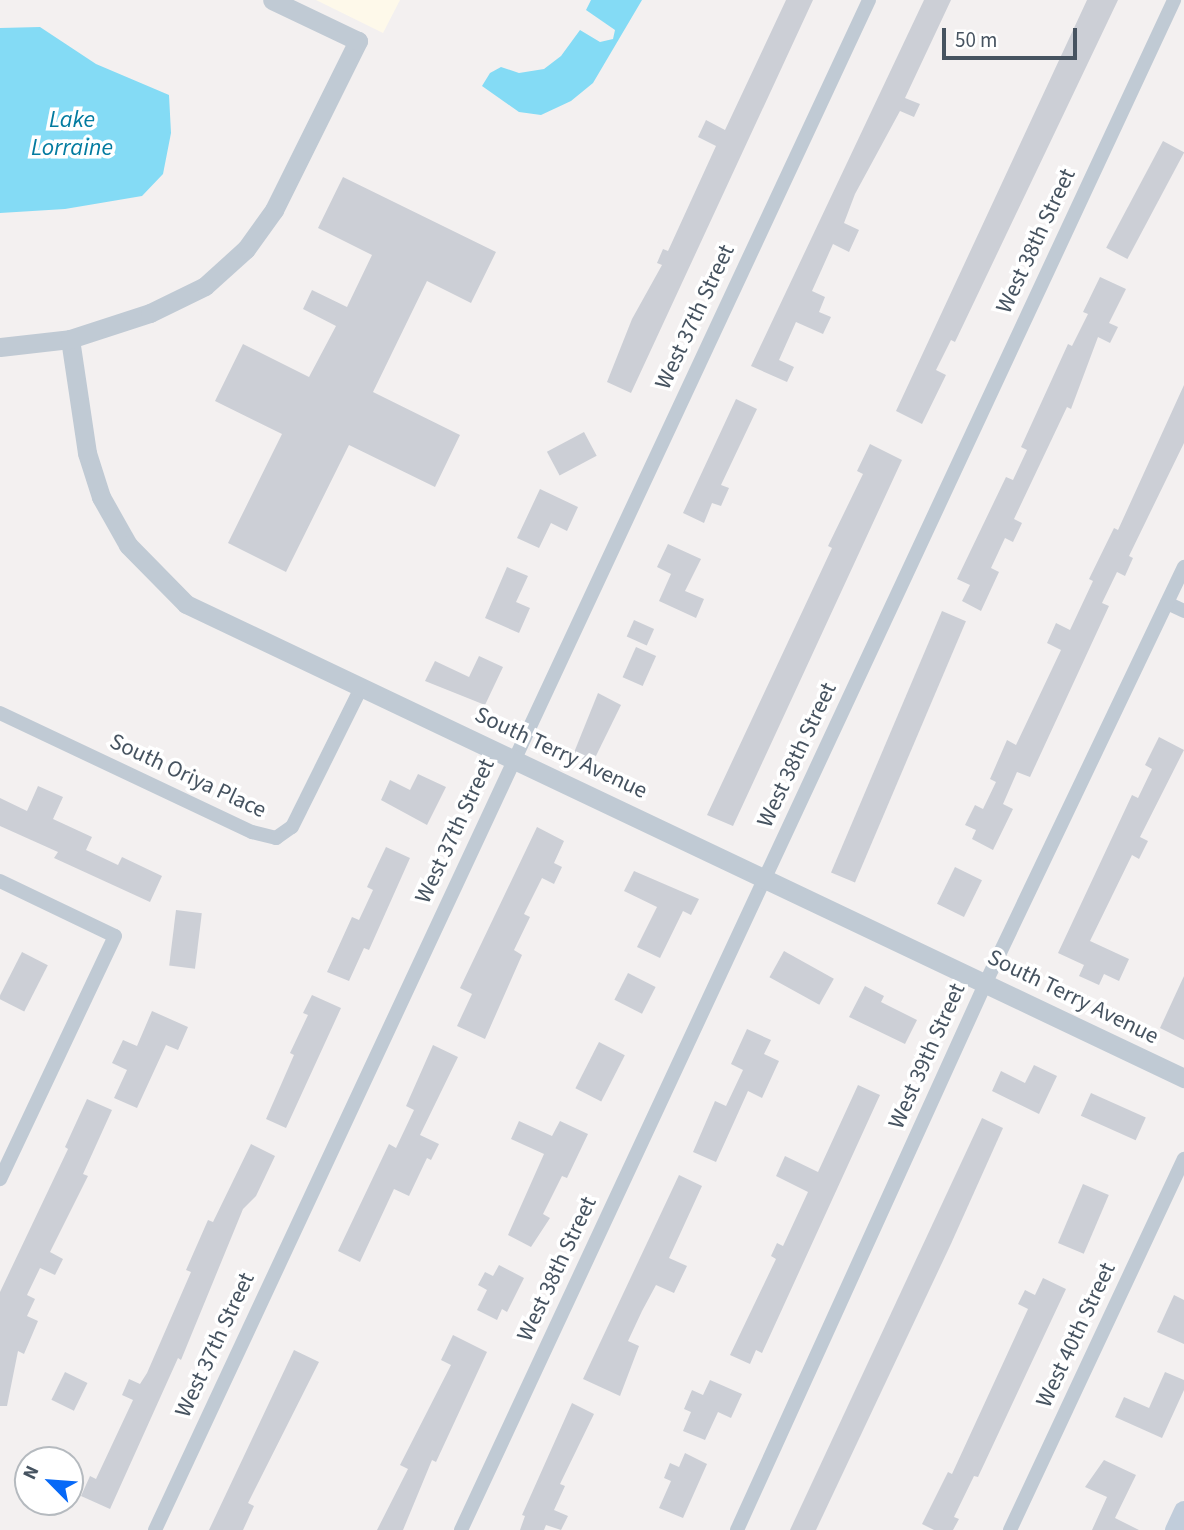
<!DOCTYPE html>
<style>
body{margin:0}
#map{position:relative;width:1184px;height:1530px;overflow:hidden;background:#f3f0f0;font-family:"Source Sans 3",sans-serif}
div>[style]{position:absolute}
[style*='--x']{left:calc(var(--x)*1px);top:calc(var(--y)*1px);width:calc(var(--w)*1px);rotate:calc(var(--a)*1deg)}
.commercial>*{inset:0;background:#fef9ea}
.water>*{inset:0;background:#84dbf5}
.building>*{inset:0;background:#cccfd6;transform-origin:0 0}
.minor>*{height:14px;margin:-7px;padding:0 7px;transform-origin:7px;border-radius:7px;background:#c0cad4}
.tertiary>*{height:19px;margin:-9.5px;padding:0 9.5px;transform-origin:9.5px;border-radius:9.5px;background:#c0cad4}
.secondary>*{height:21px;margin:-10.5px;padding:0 10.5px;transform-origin:10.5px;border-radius:10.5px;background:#c1cddb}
span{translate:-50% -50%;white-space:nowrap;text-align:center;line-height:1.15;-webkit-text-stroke:7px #fff;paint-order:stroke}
.street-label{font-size:23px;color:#465360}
.water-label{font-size:24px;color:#037ba0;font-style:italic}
.north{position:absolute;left:14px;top:1446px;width:70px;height:70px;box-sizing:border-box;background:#fff;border:2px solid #b5babf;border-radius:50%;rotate:295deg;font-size:19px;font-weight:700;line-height:28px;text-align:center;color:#465360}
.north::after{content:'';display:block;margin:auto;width:24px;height:32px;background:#0769f7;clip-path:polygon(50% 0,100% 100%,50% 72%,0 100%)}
.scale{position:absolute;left:942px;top:28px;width:135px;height:32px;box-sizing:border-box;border:4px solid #465360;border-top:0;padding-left:9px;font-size:21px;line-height:24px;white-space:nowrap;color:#465360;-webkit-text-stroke:5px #fff;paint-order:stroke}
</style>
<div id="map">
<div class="commercial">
<div style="clip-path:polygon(316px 0,400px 0,383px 33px)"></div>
</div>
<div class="water">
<div style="clip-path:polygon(591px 0,642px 0,593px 83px,571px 101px,541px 115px,519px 112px,482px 86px,490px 73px,501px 67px,519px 73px,544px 69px,561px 56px,580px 30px,600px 42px,613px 39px,615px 30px,586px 10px)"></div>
<div style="clip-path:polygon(40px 27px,96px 64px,169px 95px,171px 133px,163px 174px,142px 196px,65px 209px,0 213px,0 28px)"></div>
</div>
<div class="building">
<div style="clip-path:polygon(786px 0,813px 0,631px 393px,607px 382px,632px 319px,662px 265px,657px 263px,663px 249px,668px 251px,716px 146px,698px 137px,706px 120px,725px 130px)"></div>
<div style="clip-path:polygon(924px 0,951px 0,905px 98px,920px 104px,914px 117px,900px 111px,855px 194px,844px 223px,859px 230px,849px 252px,833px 244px,812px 291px,825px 297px,819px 312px,831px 317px,823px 334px,796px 322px,779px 360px,794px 367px,787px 382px,751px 366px)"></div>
<div style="clip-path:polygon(1087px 0,1118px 0,955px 342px,951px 340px,936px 370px,946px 375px,922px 424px,896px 411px)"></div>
<div style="left:1163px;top:141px;width:24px;height:121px;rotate:28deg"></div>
<div style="clip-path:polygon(343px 177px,496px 252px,471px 303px,427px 281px,373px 392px,460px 435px,435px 487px,349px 445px,286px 572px,228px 543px,282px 434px,215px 401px,243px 344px,309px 377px,336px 326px,303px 309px,312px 290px,347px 307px,372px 255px,318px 228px)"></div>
<div style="clip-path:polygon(1100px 277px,1126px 289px,1109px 323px,1118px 327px,1110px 343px,1098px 337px,1071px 409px,1067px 407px,1014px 519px,1022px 523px,1013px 542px,1005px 538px,991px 568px,999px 572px,981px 611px,962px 601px,970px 585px,957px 579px,1006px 477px,1013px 480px,1027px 450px,1021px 447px,1068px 344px,1072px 346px,1088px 314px,1083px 312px)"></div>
<div style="clip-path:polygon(1184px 385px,1184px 443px,1129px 556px,1133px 558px,1125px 576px,1117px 572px,1102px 603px,1109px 606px,1030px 777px,1017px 772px,1003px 804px,1013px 809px,993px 850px,972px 839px,976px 830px,965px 825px,975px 805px,983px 809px,996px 782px,990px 779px,1007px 740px,1016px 745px,1061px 650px,1047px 643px,1056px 623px,1070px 630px,1093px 581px,1089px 579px,1114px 528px,1118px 530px)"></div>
<div style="clip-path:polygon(736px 399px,757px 409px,721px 485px,729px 488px,721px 506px,712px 503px,704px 523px,683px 513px)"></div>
<div style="left:584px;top:432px;width:27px;height:42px;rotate:62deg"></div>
<div style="clip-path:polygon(870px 444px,902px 460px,733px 826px,707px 815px,832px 548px,828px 546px,863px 474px,857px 471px)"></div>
<div style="clip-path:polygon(540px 489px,578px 507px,567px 531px,551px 523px,539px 548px,517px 538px)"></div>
<div style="clip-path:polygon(668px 544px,701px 559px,685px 591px,704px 599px,696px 618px,659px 601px,671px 574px,657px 567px)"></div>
<div style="clip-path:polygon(507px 567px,528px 576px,516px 602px,530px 608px,519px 633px,485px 618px)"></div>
<div style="left:942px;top:611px;width:26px;height:284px;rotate:23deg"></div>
<div style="left:634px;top:620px;width:22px;height:18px;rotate:24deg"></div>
<div style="left:636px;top:647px;width:22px;height:33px;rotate:24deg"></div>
<div style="clip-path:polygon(479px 656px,503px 667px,485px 705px,425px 681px,435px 661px,469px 677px)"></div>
<div style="clip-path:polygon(598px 693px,621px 705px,592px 764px,573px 755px)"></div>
<div style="clip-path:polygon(1159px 737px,1184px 750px,1140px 837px,1148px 841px,1139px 859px,1132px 855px,1090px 941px,1129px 959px,1119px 981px,1104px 974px,1099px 985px,1079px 976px,1084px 965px,1058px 953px,1132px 795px,1138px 798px,1152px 769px,1145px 765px)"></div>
<div style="clip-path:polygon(418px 774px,446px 787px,427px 825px,381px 800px,390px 780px,410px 790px)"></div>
<div style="clip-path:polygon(38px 786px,63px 797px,53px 819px,92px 837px,86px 850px,118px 865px,122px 857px,162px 876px,150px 902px,54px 858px,58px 852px,0 826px,0 798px,27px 811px)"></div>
<div style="clip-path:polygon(537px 827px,564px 841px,554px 863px,562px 867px,554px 884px,542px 878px,524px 914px,530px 917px,514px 950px,522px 955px,485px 1039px,457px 1026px,472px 994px,460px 988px)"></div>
<div style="clip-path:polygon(386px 847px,410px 858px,369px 950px,364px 948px,349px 981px,327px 972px,352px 917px,359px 920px,373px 890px,367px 887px)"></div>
<div style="left:955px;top:867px;width:30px;height:41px;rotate:26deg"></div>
<div style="clip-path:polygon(634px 871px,699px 899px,691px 915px,683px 911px,660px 958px,637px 947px,657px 907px,624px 891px)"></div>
<div style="left:176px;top:910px;width:26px;height:56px;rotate:7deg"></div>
<div style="left:784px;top:951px;width:57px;height:30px;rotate:29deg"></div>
<div style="left:22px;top:952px;width:29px;height:52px;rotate:27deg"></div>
<div style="left:628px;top:973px;width:31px;height:30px;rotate:27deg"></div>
<div style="clip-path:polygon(1184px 976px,1184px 1040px,1160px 1028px)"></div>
<div style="clip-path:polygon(865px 986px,884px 996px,881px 1002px,917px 1020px,905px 1044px,849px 1017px)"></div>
<div style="clip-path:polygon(312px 995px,341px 1008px,286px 1128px,266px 1119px,294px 1055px,290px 1053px,308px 1015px,303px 1013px)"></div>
<div style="clip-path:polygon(152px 1011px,188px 1027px,178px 1050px,166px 1045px,137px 1108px,114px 1098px,127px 1070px,112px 1063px,123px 1040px,137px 1046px)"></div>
<div style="clip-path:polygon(747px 1029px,771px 1040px,764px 1054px,779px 1061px,762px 1098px,748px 1091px,716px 1162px,693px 1152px,715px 1101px,726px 1106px,743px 1070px,731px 1064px)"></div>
<div style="left:599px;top:1042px;width:29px;height:52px;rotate:27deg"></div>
<div style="clip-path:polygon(433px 1045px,458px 1057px,420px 1135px,439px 1144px,431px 1160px,427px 1158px,409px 1196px,394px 1189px,360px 1262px,338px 1251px,389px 1144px,396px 1148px,414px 1110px,406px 1106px)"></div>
<div style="clip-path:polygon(1034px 1065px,1057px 1076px,1039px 1114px,992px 1091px,1001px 1071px,1025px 1083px)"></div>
<div style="clip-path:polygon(858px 1085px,880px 1095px,762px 1353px,756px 1350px,750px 1364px,730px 1355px,776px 1259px,771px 1256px,777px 1243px,783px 1246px,808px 1192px,776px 1176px,785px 1156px,818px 1172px)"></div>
<div style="left:1091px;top:1093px;width:60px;height:25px;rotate:24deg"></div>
<div style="clip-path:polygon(87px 1099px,112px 1110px,83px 1174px,88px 1176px,50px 1252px,63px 1259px,55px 1275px,40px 1268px,27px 1295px,35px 1299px,27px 1316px,38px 1321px,24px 1354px,18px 1351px,7px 1406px,0 1406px,0 1292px,68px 1149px,65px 1147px)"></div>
<div style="clip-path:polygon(982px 1118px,1003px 1128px,950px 1246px,816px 1530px,790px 1530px)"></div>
<div style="clip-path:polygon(519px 1121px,552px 1136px,560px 1121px,588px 1134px,567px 1178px,562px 1176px,543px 1214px,550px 1218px,531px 1247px,508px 1235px,544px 1154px,511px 1139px)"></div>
<div style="clip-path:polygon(251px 1144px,275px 1156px,256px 1196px,243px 1209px,181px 1360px,178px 1358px,110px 1509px,81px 1496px,90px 1476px,96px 1479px,133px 1400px,122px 1395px,129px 1379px,140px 1384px,147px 1373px,191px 1272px,186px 1270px,208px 1220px,213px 1222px)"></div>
<div style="clip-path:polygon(679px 1175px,702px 1186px,669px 1258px,687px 1266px,674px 1293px,656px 1285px,642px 1311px,628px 1341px,639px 1346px,620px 1396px,583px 1379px)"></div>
<div style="left:1083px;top:1184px;width:28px;height:64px;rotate:23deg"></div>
<div style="clip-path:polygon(499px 1265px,524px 1278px,507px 1312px,502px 1309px,497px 1320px,477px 1310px,487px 1290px,478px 1285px,485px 1272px,493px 1276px)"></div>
<div style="clip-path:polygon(1043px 1278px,1066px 1289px,978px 1477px,974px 1476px,954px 1517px,959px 1519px,953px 1530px,934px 1530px,922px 1524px,948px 1472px,952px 1474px,1028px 1309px,1018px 1304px,1025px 1290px,1035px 1295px)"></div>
<div style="clip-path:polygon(1174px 1295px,1184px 1300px,1184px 1344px,1157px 1332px)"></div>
<div style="clip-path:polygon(453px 1335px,487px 1352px,436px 1462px,432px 1460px,403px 1530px,377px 1530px,408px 1469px,400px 1465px,451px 1365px,441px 1360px)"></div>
<div style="clip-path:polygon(294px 1350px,319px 1362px,248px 1503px,254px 1506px,243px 1530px,209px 1530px)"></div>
<div style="left:65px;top:1372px;width:25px;height:31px;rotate:26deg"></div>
<div style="clip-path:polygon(1165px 1372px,1184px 1380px,1184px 1390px,1162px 1438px,1115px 1417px,1124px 1397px,1149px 1408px)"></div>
<div style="clip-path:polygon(710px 1380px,742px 1394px,731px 1418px,718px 1412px,705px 1440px,683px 1431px,691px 1412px,684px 1409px,692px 1390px,703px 1395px)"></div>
<div style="clip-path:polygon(572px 1403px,594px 1414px,560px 1484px,565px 1486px,554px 1510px,568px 1516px,561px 1530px,546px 1525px,544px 1530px,520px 1530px,525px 1516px,522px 1515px)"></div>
<div style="clip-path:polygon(685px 1453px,707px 1464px,683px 1518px,659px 1508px,671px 1481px,664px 1478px,670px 1463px,679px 1467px)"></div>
<div style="clip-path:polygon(1104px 1460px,1136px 1475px,1115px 1518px,1139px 1530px,1092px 1530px,1107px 1497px,1085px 1487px)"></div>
</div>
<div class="minor">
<div style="--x:1167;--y:603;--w:19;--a:25"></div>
<div style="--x:0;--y:713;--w:279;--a:25.3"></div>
<div style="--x:252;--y:832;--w:25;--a:14"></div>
<div style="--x:276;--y:838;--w:19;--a:-35"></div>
<div style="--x:292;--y:827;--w:155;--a:-63.6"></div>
<div style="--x:0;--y:881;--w:127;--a:25.6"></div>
<div style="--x:115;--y:936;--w:269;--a:115.3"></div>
<div style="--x:155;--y:1530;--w:1688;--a:-64.98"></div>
<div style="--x:461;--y:1530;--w:1688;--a:-65.01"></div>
<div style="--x:737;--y:1530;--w:602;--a:-65.56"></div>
<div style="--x:986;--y:982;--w:460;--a:-64.5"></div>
<div style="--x:1010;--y:1530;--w:410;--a:-64.9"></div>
</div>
<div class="tertiary">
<div style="--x:70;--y:339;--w:115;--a:81.5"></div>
<div style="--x:87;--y:453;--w:46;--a:72.3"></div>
<div style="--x:101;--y:497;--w:55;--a:60.6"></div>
<div style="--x:128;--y:545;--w:83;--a:45.5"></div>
<div style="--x:186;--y:604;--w:1105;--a:25.41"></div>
<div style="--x:0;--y:347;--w:70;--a:-6.5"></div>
<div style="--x:70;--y:339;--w:84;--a:-18"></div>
<div style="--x:150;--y:313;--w:61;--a:-26.1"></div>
<div style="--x:205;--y:286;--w:55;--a:-42.1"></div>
<div style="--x:246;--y:249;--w:48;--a:-54.3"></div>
<div style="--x:274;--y:210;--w:189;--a:-63.6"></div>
<div style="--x:358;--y:41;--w:95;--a:-154.5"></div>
</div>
<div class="secondary">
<div style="--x:1175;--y:1530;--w:21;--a:-65"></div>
</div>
<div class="street-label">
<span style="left:1036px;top:241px;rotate:-65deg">West 38th Street</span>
<span style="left:695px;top:317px;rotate:-65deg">West 37th Street</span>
<span style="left:561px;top:753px;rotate:25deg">South Terry Avenue</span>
<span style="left:797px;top:755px;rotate:-65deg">West 38th Street</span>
<span style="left:188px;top:776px;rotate:25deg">South Oriya Place</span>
<span style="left:455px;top:831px;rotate:-65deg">West 37th Street</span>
<span style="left:1073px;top:997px;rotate:26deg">South Terry Avenue</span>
<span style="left:927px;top:1056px;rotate:-66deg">West 39th Street</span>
<span style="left:557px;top:1269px;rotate:-65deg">West 38th Street</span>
<span style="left:1076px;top:1335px;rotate:-65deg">West 40th Street</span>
<span style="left:215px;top:1345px;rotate:-65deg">West 37th Street</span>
</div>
<div class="water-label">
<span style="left:72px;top:134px">Lake<br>Lorraine</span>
</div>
<div class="north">N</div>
<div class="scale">50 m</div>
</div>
